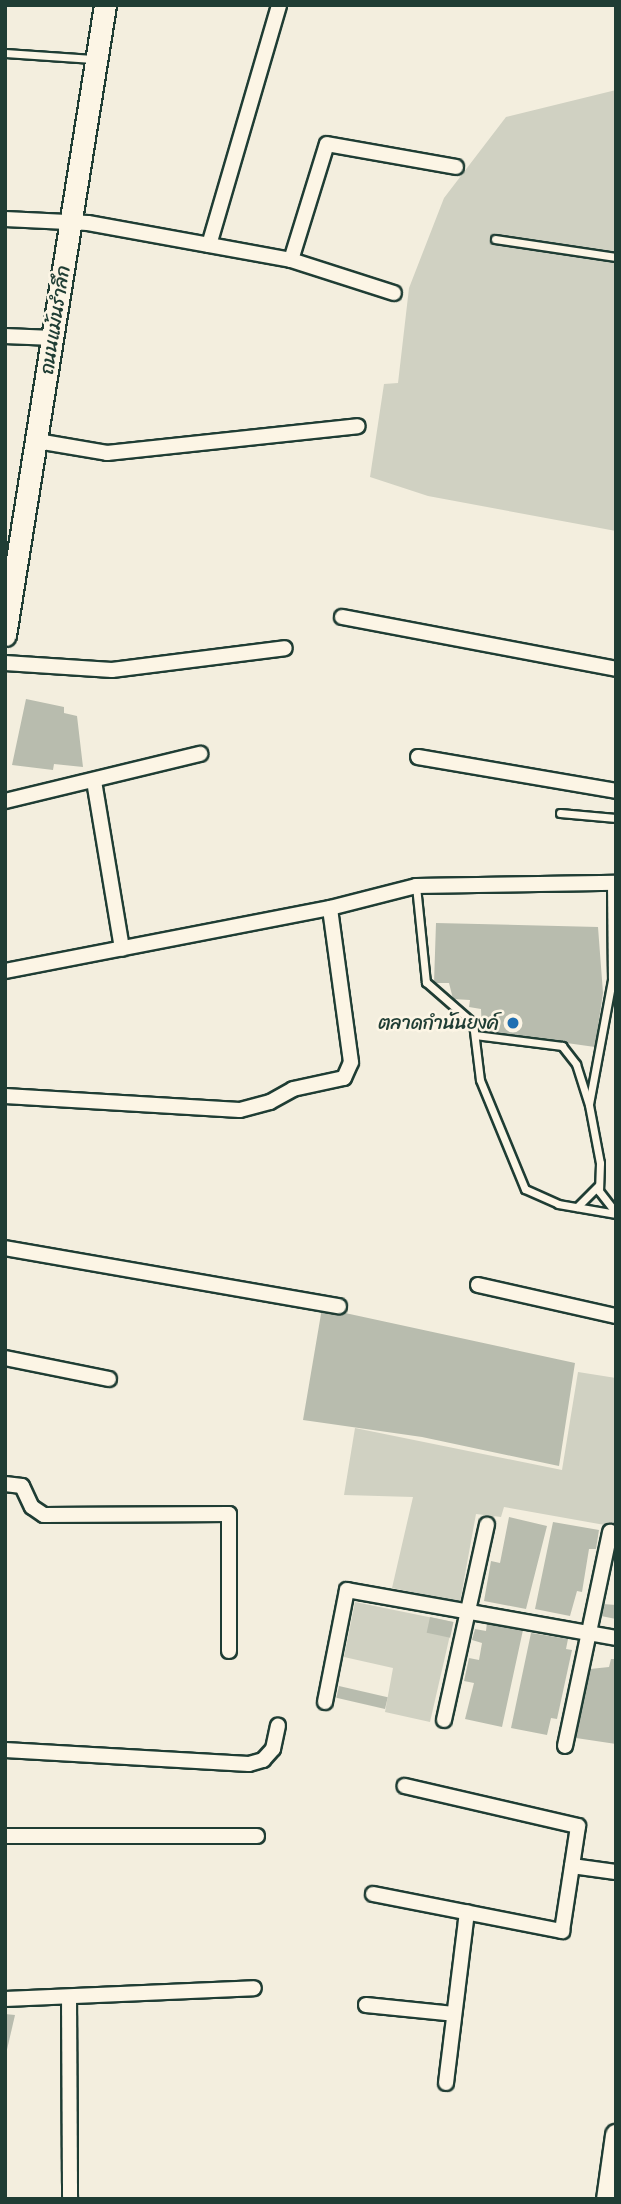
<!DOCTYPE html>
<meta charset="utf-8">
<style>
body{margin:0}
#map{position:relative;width:621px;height:2204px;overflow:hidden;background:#f3eede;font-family:Sriracha,"Playpen Sans Thai",sans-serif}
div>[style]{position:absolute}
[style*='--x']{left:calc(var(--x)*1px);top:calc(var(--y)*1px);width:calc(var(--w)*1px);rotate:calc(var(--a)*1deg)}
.green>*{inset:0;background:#d0d1c2}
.building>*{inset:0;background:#b8bcae;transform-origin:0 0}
.roads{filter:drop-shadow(2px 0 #1f3d34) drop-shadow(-2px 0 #1f3d34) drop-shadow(0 2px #1f3d34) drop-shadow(0 -2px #1f3d34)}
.lane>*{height:7px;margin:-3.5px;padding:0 3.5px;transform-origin:3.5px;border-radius:3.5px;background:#fcf5e5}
.street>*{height:14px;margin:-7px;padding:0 7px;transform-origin:7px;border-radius:7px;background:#fcf5e5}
.secondary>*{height:21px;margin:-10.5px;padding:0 10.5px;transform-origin:10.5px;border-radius:10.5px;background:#fcf5e5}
.dots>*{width:19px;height:19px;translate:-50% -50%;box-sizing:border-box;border:4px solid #fcf5e5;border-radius:50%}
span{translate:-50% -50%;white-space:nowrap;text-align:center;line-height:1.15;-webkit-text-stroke:5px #fcf5e5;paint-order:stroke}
.street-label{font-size:19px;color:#1f3d34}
.poi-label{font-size:19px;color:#1f3d34}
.right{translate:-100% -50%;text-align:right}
.frame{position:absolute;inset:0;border:7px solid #1f3d34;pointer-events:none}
</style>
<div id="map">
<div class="green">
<div style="clip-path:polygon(616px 90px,616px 531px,428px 496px,370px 477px,384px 384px,398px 383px,409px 288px,444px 198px,506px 117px)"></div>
<div style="clip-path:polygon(578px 1372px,616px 1378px,616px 1527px,504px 1507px,501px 1517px,476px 1514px,460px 1602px,392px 1588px,413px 1497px,344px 1495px,355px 1428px,562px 1470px)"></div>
<div style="clip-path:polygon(355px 1602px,453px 1622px,430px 1722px,385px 1712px,393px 1668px,344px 1657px)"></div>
</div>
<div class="building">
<div style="clip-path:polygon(26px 699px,64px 707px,64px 713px,77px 716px,83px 767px,54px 764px,53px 770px,12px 765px)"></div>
<div style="clip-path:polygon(436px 923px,598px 927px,603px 993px,595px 1047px,482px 1031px,481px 1009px,469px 1007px,470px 1000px,453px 999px,449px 983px,434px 983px)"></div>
<div style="clip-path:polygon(322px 1308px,575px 1363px,559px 1466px,422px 1437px,303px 1420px)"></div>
<div style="clip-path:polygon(509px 1517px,547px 1526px,526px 1609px,484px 1601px,491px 1561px,500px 1563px)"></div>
<div style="clip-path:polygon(553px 1522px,599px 1530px,596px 1549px,589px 1549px,582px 1592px,577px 1591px,570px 1616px,535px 1609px)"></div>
<div style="clip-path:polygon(603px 1604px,616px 1605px,616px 1619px,601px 1616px)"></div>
<div style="left:430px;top:1617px;width:24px;height:16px;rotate:12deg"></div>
<div style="clip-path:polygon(487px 1622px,523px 1630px,502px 1727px,465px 1719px,474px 1683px,464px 1681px,469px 1658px,479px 1660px,482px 1643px,472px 1640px,475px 1629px,486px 1631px)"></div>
<div style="clip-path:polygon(531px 1633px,568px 1639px,566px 1649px,572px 1650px,557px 1719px,551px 1718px,547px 1735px,511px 1728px)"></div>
<div style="clip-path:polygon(611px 1659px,616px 1659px,616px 1744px,576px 1738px,590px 1669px,609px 1667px)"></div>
<div style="left:339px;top:1686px;width:50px;height:12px;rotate:13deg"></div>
<div style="clip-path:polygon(5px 2014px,15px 2015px,6px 2054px,5px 2054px)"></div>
</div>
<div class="roads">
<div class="lane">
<div style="--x:5;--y:53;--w:88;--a:3.9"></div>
<div style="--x:495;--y:239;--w:122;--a:8.5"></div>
<div style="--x:560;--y:813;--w:56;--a:5.1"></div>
<div style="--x:416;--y:886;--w:97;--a:84.1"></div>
<div style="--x:426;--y:982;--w:62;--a:41.1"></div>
<div style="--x:473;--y:1023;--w:57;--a:83"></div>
<div style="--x:480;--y:1080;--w:118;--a:67.6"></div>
<div style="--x:525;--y:1189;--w:36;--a:24"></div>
<div style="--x:558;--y:1204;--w:59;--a:9.8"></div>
<div style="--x:475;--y:1035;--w:88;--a:7.2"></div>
<div style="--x:562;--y:1046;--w:23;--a:52"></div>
<div style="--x:576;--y:1064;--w:43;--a:72.4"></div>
<div style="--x:589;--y:1105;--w:59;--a:79.3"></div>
<div style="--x:600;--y:1163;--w:28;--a:92"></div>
<div style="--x:599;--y:1191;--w:28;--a:52"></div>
<div style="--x:589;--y:1104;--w:126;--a:-79.5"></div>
<div style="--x:612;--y:980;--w:97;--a:-90.6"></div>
<div style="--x:577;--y:1207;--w:30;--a:-45"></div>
</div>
<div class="street">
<div style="--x:5;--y:219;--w:83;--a:2.8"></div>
<div style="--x:88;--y:223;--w:123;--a:10.3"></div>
<div style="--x:209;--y:245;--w:83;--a:10.4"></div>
<div style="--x:291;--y:260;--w:108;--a:17.8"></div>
<div style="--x:209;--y:245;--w:250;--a:-73.7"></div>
<div style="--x:291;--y:260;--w:121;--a:-72.8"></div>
<div style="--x:327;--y:144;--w:131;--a:10.1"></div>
<div style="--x:5;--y:336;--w:48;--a:2.4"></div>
<div style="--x:37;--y:441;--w:71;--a:9.7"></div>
<div style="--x:107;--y:453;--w:252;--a:-6.1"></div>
<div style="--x:342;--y:617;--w:279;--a:10.7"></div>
<div style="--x:5;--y:663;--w:107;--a:3.7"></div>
<div style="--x:112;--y:670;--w:174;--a:-7.2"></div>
<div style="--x:418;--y:757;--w:201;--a:9.7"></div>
<div style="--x:94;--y:781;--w:170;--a:80.5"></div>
<div style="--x:5;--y:801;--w:201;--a:-13.6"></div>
<div style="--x:5;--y:971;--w:331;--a:-11"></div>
<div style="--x:330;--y:908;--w:89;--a:-14.3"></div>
<div style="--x:416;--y:886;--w:200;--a:-0.9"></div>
<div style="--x:5;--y:1096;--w:235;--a:3.4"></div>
<div style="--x:240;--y:1110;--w:31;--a:-15"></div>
<div style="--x:270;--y:1102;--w:26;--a:-29"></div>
<div style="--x:293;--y:1089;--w:52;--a:-12.2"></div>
<div style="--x:344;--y:1078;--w:17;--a:-66"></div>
<div style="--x:351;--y:1062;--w:155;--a:-97.8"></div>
<div style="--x:5;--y:1248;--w:339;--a:9.9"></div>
<div style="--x:478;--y:1285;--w:141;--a:12.7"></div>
<div style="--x:5;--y:1358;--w:106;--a:11.4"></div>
<div style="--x:5;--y:1484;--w:17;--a:7"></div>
<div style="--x:22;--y:1486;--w:23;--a:65"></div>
<div style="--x:32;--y:1507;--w:14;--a:34"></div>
<div style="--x:44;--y:1515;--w:185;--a:-0.3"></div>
<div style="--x:229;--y:1514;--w:137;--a:90"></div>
<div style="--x:325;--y:1702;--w:114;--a:-78.9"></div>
<div style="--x:347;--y:1590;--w:273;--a:10.1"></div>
<div style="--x:444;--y:1720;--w:200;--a:-77.6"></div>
<div style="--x:565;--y:1746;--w:219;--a:-78.1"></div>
<div style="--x:5;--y:1750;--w:244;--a:3.3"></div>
<div style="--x:249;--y:1764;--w:15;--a:-16"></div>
<div style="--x:263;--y:1760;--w:15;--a:-48"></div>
<div style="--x:273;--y:1749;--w:24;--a:-78"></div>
<div style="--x:5;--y:1836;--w:252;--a:0"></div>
<div style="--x:572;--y:1866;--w:44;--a:7.8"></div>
<div style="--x:373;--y:1894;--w:193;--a:11.1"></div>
<div style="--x:562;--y:1931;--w:106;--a:-81.3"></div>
<div style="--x:578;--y:1826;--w:178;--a:-167"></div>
<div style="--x:69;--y:1997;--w:202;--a:89.7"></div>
<div style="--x:5;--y:1999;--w:249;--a:-2.5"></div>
<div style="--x:366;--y:2005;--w:88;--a:5.8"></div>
<div style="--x:446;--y:2083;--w:172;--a:-83"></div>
</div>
<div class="secondary">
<div style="--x:5;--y:635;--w:638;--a:-80.98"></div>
<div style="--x:607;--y:2199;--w:65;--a:-82"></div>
</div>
</div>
<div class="dots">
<div style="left:513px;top:1023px;background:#1f6fb2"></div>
</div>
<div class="street-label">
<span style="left:55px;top:320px;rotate:-81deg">ถนนแม้นรำลึก</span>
</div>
<div class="poi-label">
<span class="right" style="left:499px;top:1023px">ตลาดกำนันยงค์</span>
</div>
<div class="frame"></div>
</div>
